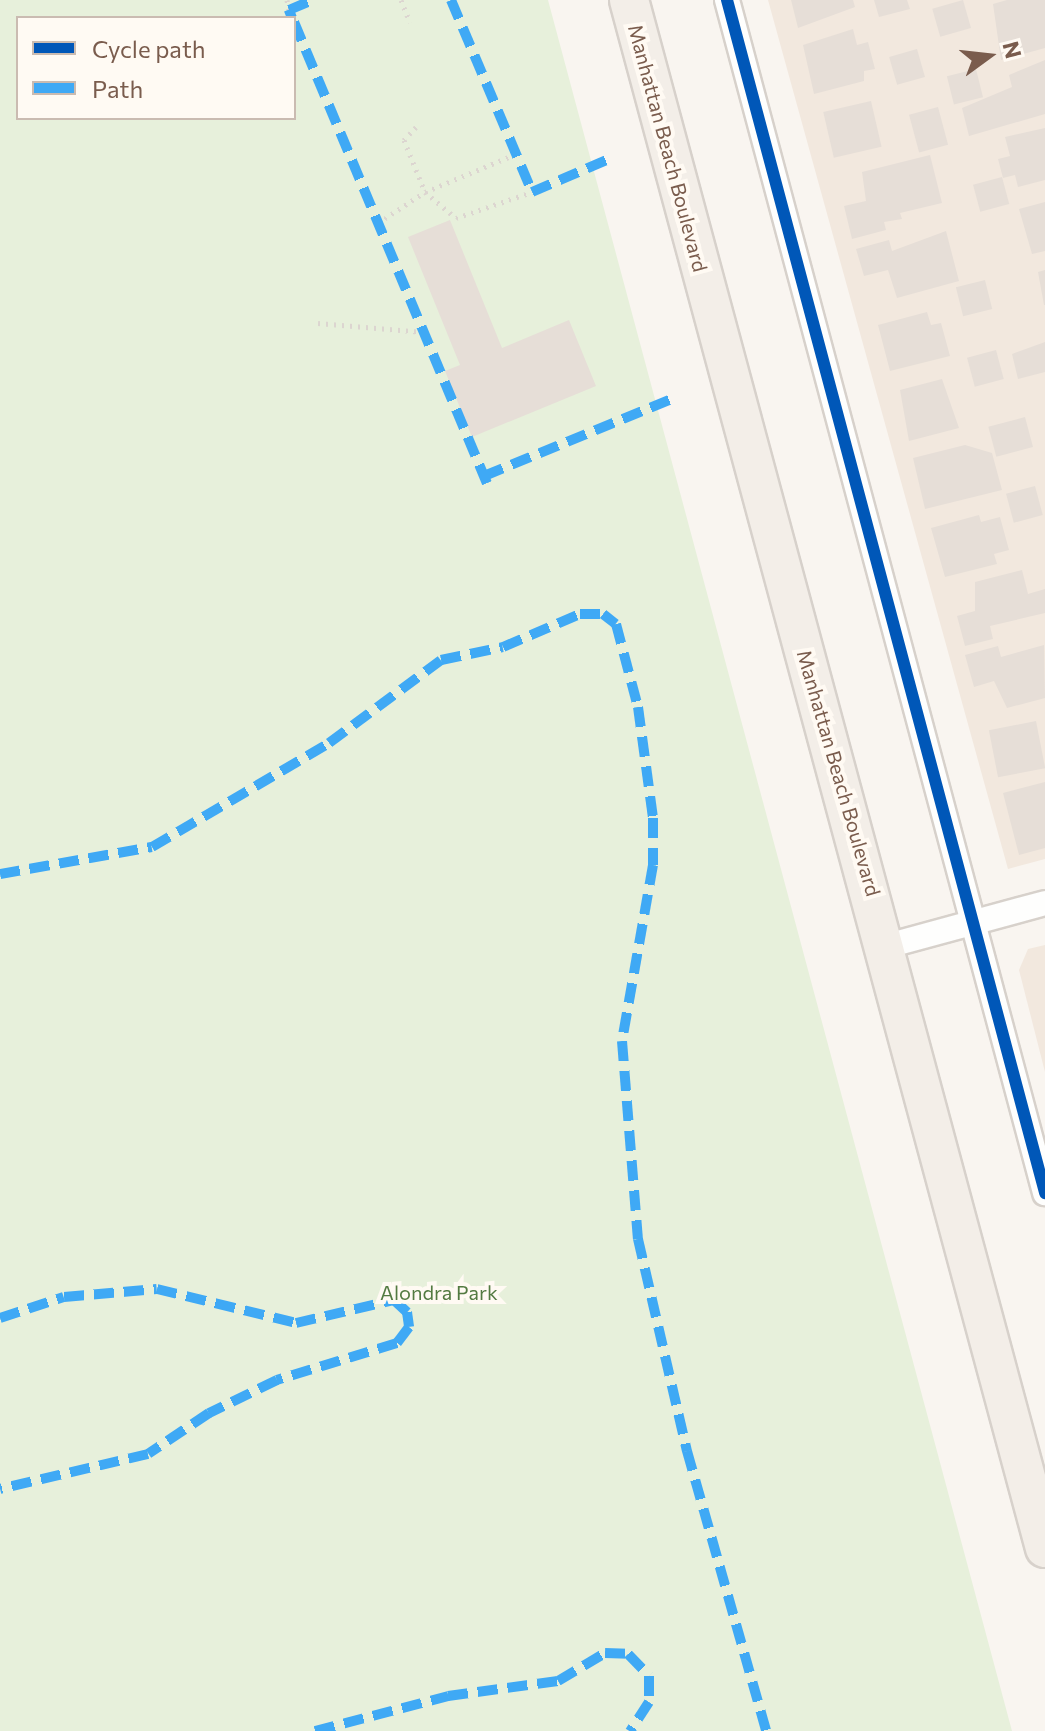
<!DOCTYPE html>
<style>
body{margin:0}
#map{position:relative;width:1045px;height:1731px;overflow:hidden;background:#f9f5f0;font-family:Commissioner,sans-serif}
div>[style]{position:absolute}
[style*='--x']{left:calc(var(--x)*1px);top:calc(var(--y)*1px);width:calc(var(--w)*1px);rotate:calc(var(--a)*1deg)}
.residential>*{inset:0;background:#f2e8de}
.green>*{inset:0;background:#e7f0db}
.building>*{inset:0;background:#e6ded7;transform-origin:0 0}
.path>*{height:5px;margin-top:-2.5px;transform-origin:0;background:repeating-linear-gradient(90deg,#dcd5d0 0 2px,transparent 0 8px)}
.roads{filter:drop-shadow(2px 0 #d7d1cb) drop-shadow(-2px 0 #d7d1cb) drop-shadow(0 2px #d7d1cb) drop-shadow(0 -2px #d7d1cb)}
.street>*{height:24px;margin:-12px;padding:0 12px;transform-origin:12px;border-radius:12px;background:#fefefd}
.primary>*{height:38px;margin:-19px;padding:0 19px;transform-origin:19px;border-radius:19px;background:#f3eee8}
.quiet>*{height:10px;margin-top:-5px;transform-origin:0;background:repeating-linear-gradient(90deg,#3fa9f5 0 20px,transparent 0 30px)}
.cycleway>*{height:12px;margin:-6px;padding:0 6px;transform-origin:6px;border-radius:6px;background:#0057b8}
span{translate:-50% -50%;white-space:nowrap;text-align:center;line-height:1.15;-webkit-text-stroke:8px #fffaf3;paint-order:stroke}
.street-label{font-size:20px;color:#7a5c4d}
.park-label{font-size:20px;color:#537a41}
.legend{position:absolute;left:16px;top:16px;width:280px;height:104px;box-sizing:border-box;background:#fffaf3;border:2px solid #cabbb1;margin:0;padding:10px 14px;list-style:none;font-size:24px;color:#7a5c4d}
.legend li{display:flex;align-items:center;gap:16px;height:40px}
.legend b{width:40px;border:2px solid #cabbb1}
.north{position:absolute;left:949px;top:16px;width:80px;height:80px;-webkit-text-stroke:6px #fffaf3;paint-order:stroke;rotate:75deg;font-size:22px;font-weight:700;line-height:32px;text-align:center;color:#7a5c4d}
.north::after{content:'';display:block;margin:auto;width:28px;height:36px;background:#7a5c4d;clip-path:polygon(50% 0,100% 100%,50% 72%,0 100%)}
</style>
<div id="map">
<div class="residential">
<div style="clip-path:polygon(768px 0,1045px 0,1045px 859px,1008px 869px)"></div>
<div style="clip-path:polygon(1045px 945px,1045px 1072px,1019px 970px,1028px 949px)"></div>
</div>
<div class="green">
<div style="clip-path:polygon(evenodd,0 0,548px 0,1012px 1731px,0 1731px,0 0,18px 18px,294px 18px,294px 118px,18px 118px,18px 18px)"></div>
</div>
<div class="building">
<div style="clip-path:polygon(791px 0,853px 0,855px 7px,798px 28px)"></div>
<div style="clip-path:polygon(874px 0,907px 0,910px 9px,879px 17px)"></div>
<div style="left:963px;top:0;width:29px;height:32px;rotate:74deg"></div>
<div style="clip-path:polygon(1007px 0,1045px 0,1045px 48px,1001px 60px,993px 4px)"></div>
<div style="clip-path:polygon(853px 29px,857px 45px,868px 42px,875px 69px,864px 71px,864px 81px,814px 94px,803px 45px)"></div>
<div style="left:917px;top:49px;width:29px;height:29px;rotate:74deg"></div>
<div style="clip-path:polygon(1045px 60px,1045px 114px,969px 136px,962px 108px,1012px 87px,1009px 75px)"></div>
<div style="left:976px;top:69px;width:29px;height:30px;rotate:76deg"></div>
<div style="left:871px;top:101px;width:47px;height:49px;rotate:77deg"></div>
<div style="left:938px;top:107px;width:39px;height:30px;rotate:75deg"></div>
<div style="clip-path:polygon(1045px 128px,1045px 180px,1018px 187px,1015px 175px,1003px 178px,998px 159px,1010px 156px,1005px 137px)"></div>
<div style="clip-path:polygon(930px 155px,942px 203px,900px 213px,902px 219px,884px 222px,886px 230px,852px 239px,844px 206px,866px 201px,862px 172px)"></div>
<div style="left:1002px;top:177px;width:28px;height:30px;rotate:75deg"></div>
<div style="clip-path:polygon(1045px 202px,1045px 251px,1032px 254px,1019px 209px)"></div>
<div style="clip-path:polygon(450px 220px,502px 348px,569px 320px,596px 386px,472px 437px,445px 371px,460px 365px,408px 237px)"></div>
<div style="clip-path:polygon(946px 231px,959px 281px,897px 298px,888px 270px,864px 276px,856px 249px,889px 240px,892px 251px)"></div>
<div style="clip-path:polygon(1045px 270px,1045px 305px,1044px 305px,1038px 272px)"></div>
<div style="left:985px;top:280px;width:30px;height:30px;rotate:76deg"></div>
<div style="clip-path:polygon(927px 312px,931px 325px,941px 323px,950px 356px,890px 371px,878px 325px)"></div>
<div style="clip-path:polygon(1045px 342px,1045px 372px,1018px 379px,1012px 354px)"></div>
<div style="left:996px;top:350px;width:30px;height:30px;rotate:75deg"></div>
<div style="clip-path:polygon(942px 379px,959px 428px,909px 441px,900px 390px)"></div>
<div style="left:1025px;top:417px;width:31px;height:38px;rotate:75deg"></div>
<div style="clip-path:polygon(965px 445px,992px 453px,1002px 490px,925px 509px,913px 458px)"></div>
<div style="left:1035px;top:486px;width:30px;height:30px;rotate:75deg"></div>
<div style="clip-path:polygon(979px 515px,981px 522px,1000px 517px,1009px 550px,994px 554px,997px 564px,945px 577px,931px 528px)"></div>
<div style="clip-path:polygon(1022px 570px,1028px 594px,1045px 589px,1045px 613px,990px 626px,993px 639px,965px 646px,957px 616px,975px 611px,975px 582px)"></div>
<div style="clip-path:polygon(1044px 645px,1045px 698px,1007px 708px,994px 681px,974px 687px,965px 655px,998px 646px,1001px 657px)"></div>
<div style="left:1036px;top:721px;width:48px;height:48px;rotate:79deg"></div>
<div style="clip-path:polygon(1045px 782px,1045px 848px,1019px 855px,1003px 793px)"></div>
</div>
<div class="path">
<div style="--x:287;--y:0;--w:10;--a:79"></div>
<div style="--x:401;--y:0;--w:24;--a:68"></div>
<div style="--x:416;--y:127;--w:18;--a:133"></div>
<div style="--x:404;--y:140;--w:56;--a:68"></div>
<div style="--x:425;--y:192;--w:40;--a:40"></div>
<div style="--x:456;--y:218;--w:80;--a:-18.9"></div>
<div style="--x:378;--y:223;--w:56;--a:-33.4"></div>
<div style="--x:425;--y:192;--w:99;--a:-22.7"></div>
<div style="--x:318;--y:323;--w:106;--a:4.9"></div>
</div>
<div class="roads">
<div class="street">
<div style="--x:727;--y:0;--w:1235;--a:75.07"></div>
<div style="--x:887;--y:946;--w:164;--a:-15.2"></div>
</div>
<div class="primary">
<div style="--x:629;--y:0;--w:1603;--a:74.96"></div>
</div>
</div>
<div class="quiet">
<div style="--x:451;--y:0;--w:208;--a:67.1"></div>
<div style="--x:532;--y:192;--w:84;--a:-23.2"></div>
<div style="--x:292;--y:18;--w:9;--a:-111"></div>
<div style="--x:289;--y:10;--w:26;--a:-23"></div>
<div style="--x:294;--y:22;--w:500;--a:67.3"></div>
<div style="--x:484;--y:476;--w:203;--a:-22.3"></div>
<div style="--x:0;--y:874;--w:154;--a:-10.1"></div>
<div style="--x:152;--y:847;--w:205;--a:-30.4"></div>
<div style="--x:329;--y:743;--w:139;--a:-36.5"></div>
<div style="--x:441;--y:660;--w:63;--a:-11.8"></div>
<div style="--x:503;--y:647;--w:84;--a:-23.2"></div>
<div style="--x:580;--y:614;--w:23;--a:0"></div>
<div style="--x:603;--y:614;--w:16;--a:38"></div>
<div style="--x:616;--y:624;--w:86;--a:75.2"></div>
<div style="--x:638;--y:707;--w:112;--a:82.3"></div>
<div style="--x:653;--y:818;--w:47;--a:90"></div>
<div style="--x:653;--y:865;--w:179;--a:100"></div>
<div style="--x:622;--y:1041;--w:199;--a:85.4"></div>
<div style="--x:638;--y:1239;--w:218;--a:77"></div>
<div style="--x:687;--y:1451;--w:291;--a:74.2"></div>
<div style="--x:0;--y:1318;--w:67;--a:-18.2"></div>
<div style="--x:64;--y:1297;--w:93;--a:-4.9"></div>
<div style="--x:157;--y:1289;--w:143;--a:13.7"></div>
<div style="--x:296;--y:1323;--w:101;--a:-13.2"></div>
<div style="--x:394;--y:1300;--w:18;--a:43"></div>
<div style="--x:407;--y:1312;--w:15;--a:82"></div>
<div style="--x:409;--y:1327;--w:20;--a:127"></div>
<div style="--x:397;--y:1343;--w:126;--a:162.9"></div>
<div style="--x:277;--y:1380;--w:76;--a:154.1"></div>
<div style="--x:209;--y:1413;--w:73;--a:146.1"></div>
<div style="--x:148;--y:1454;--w:152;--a:166.7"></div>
<div style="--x:315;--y:1731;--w:138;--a:-14.7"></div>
<div style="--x:448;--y:1696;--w:111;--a:-7.8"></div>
<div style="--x:558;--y:1681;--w:55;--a:-30.8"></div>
<div style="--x:605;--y:1653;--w:23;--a:2"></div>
<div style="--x:628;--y:1654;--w:30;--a:46"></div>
<div style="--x:649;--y:1676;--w:26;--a:90"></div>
<div style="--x:649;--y:1702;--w:35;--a:123"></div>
</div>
<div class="cycleway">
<div style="--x:727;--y:0;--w:1235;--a:75.07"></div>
</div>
<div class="street-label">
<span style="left:668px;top:148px;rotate:75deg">Manhattan Beach Boulevard</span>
<span style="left:839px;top:773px;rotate:74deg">Manhattan Beach Boulevard</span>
</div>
<div class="park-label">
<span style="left:439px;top:1292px">Alondra Park</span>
</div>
<ul class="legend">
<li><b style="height:10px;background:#0057b8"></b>Cycle path</li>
<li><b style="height:10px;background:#3fa9f5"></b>Path</li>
</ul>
<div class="north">N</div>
</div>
